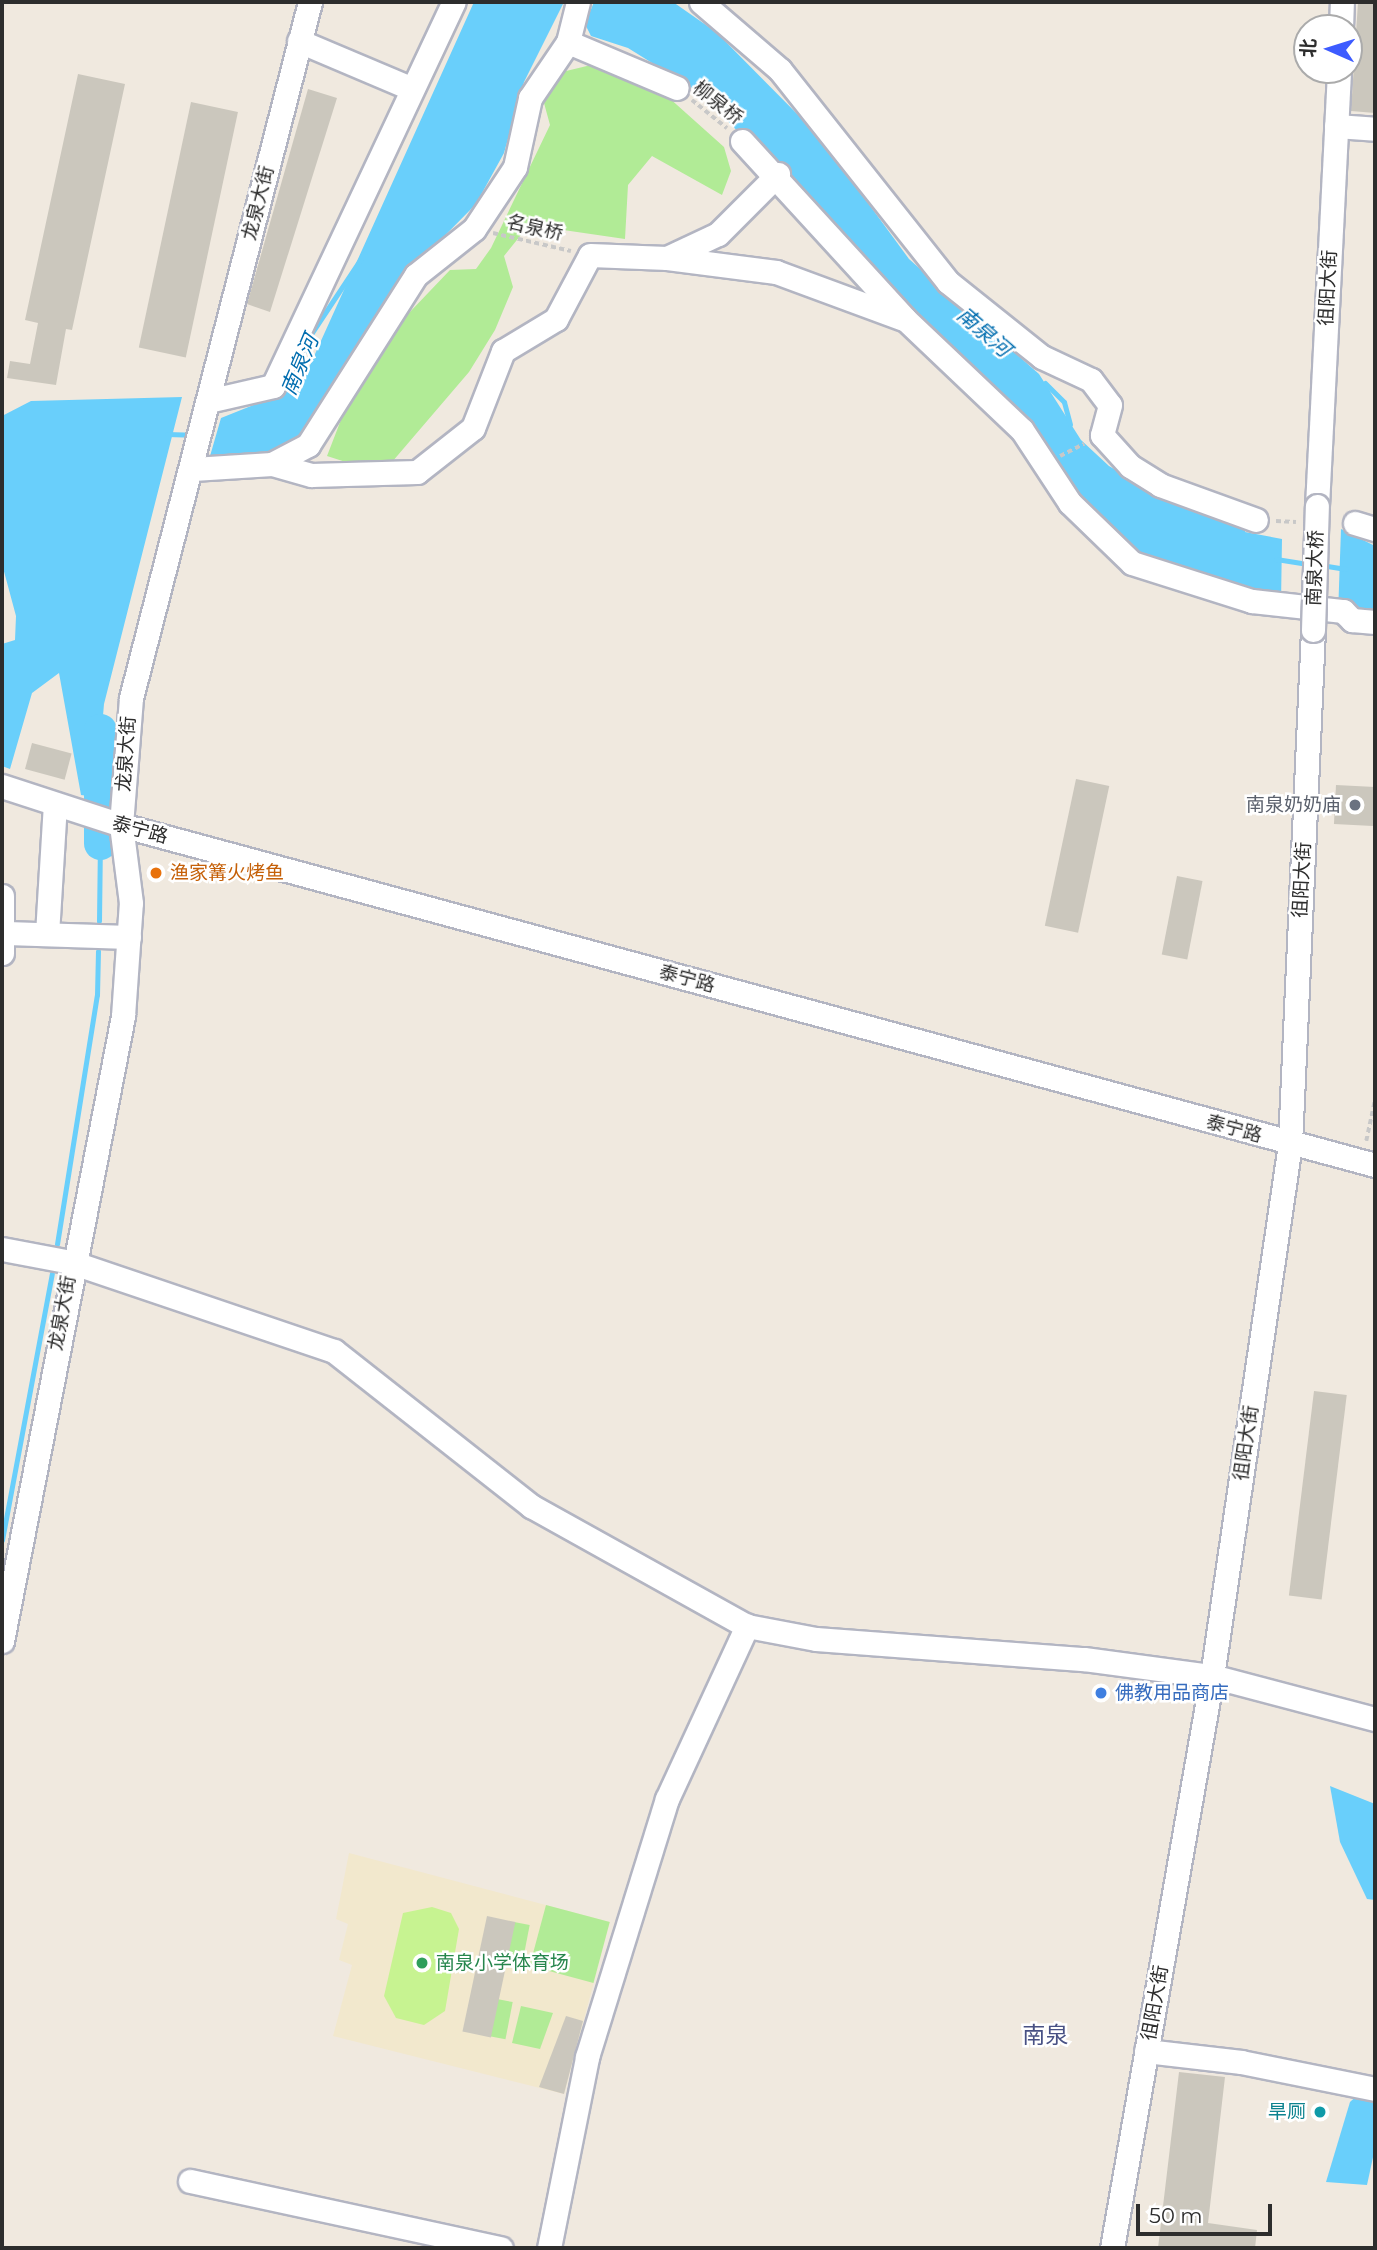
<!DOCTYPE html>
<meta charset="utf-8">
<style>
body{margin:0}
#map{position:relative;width:1377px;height:2250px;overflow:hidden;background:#f0e9df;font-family:Montserrat,"Noto Sans SC",sans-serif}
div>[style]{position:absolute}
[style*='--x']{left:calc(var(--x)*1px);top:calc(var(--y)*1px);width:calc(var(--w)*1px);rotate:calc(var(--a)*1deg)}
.education>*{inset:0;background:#f2e8cd}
.green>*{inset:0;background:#b1eb96;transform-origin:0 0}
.pitch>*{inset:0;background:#c7f391}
.water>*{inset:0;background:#69cffb}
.stream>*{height:5px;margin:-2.5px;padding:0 2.5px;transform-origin:2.5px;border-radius:2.5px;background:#69cffb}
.river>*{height:33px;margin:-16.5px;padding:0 16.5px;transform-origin:16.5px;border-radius:16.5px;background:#69cffb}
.building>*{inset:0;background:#cbc7bd;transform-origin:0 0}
.path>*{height:3.5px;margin-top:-1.75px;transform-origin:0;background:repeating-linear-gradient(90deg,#c8c8c8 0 5px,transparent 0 8.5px)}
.roads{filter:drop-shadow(2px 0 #b3b5c2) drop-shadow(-2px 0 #b3b5c2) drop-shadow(0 2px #b3b5c2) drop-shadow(0 -2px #b3b5c2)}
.minor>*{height:23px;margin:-11.5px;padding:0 11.5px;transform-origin:11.5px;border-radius:11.5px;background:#fff}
.bridges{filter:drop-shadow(2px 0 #b3b5c2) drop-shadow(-2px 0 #b3b5c2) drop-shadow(0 2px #b3b5c2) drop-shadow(0 -2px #b3b5c2)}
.minor-bridge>*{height:23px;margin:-11.5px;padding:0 11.5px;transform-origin:11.5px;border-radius:11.5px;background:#fff}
.dots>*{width:19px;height:19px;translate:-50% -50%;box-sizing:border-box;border:4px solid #fff;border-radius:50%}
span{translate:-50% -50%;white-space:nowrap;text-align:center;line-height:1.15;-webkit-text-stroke:5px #fff;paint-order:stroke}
.street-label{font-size:19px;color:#2d2d2d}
.worship-label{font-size:19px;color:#5b616d}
.right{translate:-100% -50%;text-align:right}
.food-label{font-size:19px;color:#c56008}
.left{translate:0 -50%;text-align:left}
.shop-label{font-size:19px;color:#366cbe}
.leisure-label{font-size:19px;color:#27864d}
.culture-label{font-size:19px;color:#0d838f}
.water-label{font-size:21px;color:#006daf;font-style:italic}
.quarter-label{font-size:23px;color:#485184}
.frame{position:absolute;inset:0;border:4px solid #2d2d2d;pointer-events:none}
.north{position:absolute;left:1293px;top:14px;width:70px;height:70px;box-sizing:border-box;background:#fff;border:2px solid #ababab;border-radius:50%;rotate:273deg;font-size:19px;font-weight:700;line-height:28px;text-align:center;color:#2d2d2d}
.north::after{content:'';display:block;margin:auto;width:24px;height:32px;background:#3d5bff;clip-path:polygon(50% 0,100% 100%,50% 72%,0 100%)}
.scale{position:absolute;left:1136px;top:2204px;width:136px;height:32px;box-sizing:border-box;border:4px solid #2d2d2d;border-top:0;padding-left:9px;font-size:21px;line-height:24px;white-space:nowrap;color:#2d2d2d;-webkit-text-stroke:5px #fff;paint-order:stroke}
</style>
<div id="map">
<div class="education">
<div style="clip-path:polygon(349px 1853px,610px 1922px,564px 2094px,333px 2036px,352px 1965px,339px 1960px,348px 1924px,336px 1919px)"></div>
</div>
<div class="green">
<div style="clip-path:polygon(591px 65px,667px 96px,724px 147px,731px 171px,722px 195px,652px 156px,628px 185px,625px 239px,529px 225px,504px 256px,513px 287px,495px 330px,469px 372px,392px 462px,355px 465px,327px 456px,344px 412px,408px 314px,450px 270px,476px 269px,491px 248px,550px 125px,544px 103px,562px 72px)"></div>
<div style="left:546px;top:1905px;width:66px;height:63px;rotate:15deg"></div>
<div style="left:514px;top:1922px;width:16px;height:38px;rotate:11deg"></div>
<div style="left:497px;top:1999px;width:16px;height:38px;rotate:11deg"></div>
<div style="clip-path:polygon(521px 2006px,553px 2013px,540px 2049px,512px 2043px)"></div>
</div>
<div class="pitch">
<div style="clip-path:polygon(432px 1907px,451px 1913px,459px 1929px,445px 2011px,424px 2025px,396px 2018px,384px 1996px,403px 1913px)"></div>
</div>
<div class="water">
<div style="clip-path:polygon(474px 2px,564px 2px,524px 82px,504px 153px,476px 204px,409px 272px,304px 438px,277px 457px,208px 463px,221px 418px,281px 394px,306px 374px)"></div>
<div style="clip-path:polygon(594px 2px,673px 2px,716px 32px,819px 136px,909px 259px,1039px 374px,1081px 440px,1109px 466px,1153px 492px,1246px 526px,1245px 532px,1282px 539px,1281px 603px,1146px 559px,1080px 507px,946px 350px,702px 94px,628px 48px,591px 36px,585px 24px)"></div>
<div style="clip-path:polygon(182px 397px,104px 704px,96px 797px,81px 795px,59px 673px,32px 693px,10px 769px,2px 766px,2px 644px,15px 640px,16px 616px,2px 564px,2px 416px,31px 401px)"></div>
<div style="clip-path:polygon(1341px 529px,1375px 546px,1375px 617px,1338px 615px)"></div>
<div style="clip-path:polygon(1330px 1786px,1375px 1804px,1375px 1900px,1367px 1899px,1340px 1842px)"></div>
<div style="clip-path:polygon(1375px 2079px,1375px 2148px,1367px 2185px,1326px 2182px,1350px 2102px)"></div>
</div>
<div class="stream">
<div style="--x:1045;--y:383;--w:27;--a:45"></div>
<div style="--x:1064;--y:402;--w:23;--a:75"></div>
<div style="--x:289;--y:392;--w:59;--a:-70"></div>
<div style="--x:309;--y:337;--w:100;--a:-56.5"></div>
<div style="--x:167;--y:434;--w:25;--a:2"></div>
<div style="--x:1276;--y:559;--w:32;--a:9"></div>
<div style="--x:1321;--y:565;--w:25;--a:9"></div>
<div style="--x:99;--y:921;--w:78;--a:-89.3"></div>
<div style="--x:57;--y:1244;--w:252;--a:-80.9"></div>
<div style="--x:97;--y:995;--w:44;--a:-88.7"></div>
<div style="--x:2;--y:1540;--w:271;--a:-79.4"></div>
</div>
<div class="river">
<div style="--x:100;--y:730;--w:113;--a:90"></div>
</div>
<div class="building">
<div style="clip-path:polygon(1358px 2px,1375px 2px,1375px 113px,1351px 111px)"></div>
<div style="clip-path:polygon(78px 74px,125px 84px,72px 330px,66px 329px,56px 385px,7px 378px,10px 361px,30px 364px,38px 323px,25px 320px)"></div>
<div style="clip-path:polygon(308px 89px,337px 98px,270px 312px,247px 304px)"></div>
<div style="left:191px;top:102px;width:48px;height:251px;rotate:12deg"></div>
<div style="left:32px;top:743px;width:41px;height:27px;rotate:15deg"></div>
<div style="left:1076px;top:779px;width:34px;height:150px;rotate:12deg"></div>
<div style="left:1336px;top:785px;width:39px;height:39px;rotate:3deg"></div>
<div style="left:1177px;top:876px;width:26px;height:80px;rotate:11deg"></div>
<div style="left:1314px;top:1391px;width:33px;height:206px;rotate:7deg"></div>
<div style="left:487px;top:1916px;width:29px;height:118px;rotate:12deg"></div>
<div style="clip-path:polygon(566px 2016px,583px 2021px,564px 2094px,539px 2087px)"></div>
<div style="clip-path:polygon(1179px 2072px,1225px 2077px,1208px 2223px,1257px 2230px,1255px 2248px,1158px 2248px)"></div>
</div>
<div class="path">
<div style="--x:692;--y:100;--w:45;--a:38.7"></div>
<div style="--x:493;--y:233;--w:80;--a:13"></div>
<div style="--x:1060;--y:456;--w:27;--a:-27"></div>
<div style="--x:1276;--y:521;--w:20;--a:3"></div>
<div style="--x:1366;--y:1141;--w:43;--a:-77.9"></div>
</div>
<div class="roads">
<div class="minor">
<div style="--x:701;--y:2;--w:104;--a:40.7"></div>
<div style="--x:780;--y:70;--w:270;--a:51.6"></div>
<div style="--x:948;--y:282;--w:120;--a:38.6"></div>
<div style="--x:1042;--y:357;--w:54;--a:25.1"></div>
<div style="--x:1091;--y:380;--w:31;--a:53"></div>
<div style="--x:1110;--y:405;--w:31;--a:105"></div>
<div style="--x:1102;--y:435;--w:42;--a:47.9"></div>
<div style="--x:1130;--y:466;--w:36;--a:32"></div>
<div style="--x:1160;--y:485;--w:102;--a:20"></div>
<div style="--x:1341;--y:28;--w:26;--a:-88"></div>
<div style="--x:299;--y:41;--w:121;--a:22.9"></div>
<div style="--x:568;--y:42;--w:118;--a:22.9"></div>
<div style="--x:1336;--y:126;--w:39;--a:4"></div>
<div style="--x:742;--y:141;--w:241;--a:47.5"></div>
<div style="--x:905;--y:319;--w:161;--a:43.5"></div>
<div style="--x:1022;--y:430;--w:87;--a:56.7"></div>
<div style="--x:1070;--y:503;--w:86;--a:44.1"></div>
<div style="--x:1132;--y:563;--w:126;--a:17.6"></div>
<div style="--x:1252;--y:601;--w:92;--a:6.3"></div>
<div style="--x:1343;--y:611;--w:13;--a:45"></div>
<div style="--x:1352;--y:620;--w:23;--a:5"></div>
<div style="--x:667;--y:258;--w:110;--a:7.3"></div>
<div style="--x:776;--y:272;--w:135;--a:20.3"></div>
<div style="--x:208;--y:401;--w:67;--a:-13"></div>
<div style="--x:273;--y:386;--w:425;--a:-64.8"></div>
<div style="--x:272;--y:464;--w:41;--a:15.8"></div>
<div style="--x:311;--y:475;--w:106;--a:-1.6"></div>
<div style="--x:417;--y:472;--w:71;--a:-38.2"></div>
<div style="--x:473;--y:428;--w:83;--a:-68.7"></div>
<div style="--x:503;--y:351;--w:62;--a:-31.1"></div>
<div style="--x:556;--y:319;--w:72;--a:-62"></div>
<div style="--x:590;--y:255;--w:77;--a:2.2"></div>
<div style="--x:667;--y:258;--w:56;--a:-25.2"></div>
<div style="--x:718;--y:234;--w:85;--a:-45"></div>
<div style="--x:193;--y:469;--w:79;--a:-3.6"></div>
<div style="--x:272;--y:464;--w:41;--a:-27.8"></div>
<div style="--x:308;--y:445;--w:201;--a:-57.6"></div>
<div style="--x:416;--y:275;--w:74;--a:-38.4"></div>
<div style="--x:474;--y:229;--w:74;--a:-56.5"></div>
<div style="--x:515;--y:167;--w:71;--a:-77.7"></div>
<div style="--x:530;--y:98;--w:68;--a:-55.8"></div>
<div style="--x:568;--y:42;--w:41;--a:-76"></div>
<div style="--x:1317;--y:506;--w:437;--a:-87.1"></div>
<div style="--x:1355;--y:523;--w:21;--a:17"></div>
<div style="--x:2;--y:786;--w:125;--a:18.1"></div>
<div style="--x:121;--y:825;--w:1299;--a:15.17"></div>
<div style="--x:2;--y:896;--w:57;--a:90"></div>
<div style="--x:6;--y:933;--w:123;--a:1.9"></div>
<div style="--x:47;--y:934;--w:130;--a:-86.5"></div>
<div style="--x:2;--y:1249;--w:70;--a:10.7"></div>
<div style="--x:71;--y:1262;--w:278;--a:18.7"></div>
<div style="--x:334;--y:1351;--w:251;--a:38.2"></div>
<div style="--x:531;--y:1506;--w:247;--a:29.1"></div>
<div style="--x:747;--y:1626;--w:70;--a:10.7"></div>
<div style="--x:816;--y:1639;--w:269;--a:4.3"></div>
<div style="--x:1084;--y:1659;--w:129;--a:7.6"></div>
<div style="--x:1212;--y:1676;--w:169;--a:14.8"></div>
<div style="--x:2;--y:1641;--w:637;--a:-79.04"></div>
<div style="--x:123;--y:1016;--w:113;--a:-86"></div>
<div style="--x:131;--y:903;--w:79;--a:-97.3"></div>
<div style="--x:121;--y:825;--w:127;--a:-85.5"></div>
<div style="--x:131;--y:698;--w:719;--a:-75.58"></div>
<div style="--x:1146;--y:2051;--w:96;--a:6.6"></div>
<div style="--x:1241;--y:2062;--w:137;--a:11.4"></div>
<div style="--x:190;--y:2181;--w:318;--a:12.2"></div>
<div style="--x:549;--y:2248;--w:195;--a:-78.7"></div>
<div style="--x:587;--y:2057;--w:270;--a:-72.8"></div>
<div style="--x:667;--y:1799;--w:191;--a:-65.2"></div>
<div style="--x:1112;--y:2248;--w:581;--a:-80.08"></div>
<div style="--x:1212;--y:1676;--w:538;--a:-81.66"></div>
<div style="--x:1290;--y:1144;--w:515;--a:-87.44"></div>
</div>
</div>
<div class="bridges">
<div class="minor-bridge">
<div style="--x:1313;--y:630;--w:124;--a:-88.2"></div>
</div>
</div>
<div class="dots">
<div style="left:1355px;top:805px;background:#6b7280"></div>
<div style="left:156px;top:873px;background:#e8710a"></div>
<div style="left:1101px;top:1693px;background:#3f7fe0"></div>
<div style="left:422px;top:1963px;background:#2e9e5b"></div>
<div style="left:1320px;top:2112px;background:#0f9aa8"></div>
</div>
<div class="street-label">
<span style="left:718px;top:103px;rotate:39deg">柳泉桥</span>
<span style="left:258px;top:203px;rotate:-76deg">龙泉大街</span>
<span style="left:535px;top:228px;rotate:13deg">名泉桥</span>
<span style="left:1328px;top:288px;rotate:-87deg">徂阳大街</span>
<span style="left:1315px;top:568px;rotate:-88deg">南泉大桥</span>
<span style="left:126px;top:754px;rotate:-86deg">龙泉大街</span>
<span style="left:140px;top:830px;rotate:15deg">泰宁路</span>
<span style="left:1302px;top:880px;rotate:-87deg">徂阳大街</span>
<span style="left:687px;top:979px;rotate:15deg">泰宁路</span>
<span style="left:1234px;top:1129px;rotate:15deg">泰宁路</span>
<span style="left:62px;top:1313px;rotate:-80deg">龙泉大街</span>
<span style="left:1246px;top:1443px;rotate:-82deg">徂阳大街</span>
<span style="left:1155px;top:2003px;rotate:-80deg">徂阳大街</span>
</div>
<div class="worship-label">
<span class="right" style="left:1341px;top:805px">南泉奶奶庙</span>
</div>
<div class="food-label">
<span class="left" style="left:170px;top:873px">渔家篝火烤鱼</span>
</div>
<div class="shop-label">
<span class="left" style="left:1115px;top:1693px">佛教用品商店</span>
</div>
<div class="leisure-label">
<span class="left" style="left:436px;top:1963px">南泉小学体育场</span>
</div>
<div class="culture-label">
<span class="right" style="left:1306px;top:2112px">旱厕</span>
</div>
<div class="water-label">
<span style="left:984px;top:332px;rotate:41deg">南泉河</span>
<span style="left:300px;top:365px;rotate:-67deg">南泉河</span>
</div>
<div class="quarter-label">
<span style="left:1045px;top:2035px">南泉</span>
</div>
<div class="frame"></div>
<div class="north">北</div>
<div class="scale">50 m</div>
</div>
